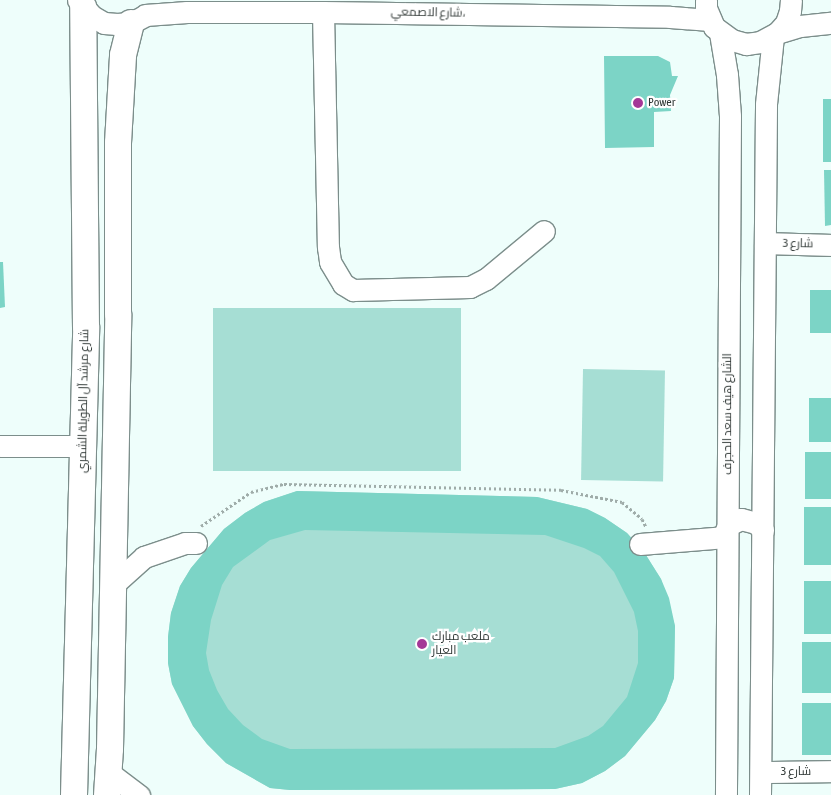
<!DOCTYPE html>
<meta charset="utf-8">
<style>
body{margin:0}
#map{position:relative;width:831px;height:795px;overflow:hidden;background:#eefefb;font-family:"Asap Condensed",Cairo,sans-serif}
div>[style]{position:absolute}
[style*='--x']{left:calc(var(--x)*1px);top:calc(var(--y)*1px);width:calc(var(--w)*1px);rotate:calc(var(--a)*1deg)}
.green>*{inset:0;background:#a6ded4;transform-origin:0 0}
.building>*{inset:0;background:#7cd4c6;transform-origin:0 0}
.path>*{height:3px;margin-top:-1.5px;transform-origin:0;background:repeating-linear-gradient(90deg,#9faca9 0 2.5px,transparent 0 5px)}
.roads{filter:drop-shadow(1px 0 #7c8e8b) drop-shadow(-1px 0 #7c8e8b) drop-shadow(0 1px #7c8e8b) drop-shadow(0 -1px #7c8e8b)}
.minor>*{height:21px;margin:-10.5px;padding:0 10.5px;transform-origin:10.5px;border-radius:10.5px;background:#fff}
.major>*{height:26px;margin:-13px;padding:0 13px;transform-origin:13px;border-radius:13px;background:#fff}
.dots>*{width:14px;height:14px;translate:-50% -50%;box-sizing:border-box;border:2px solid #fff;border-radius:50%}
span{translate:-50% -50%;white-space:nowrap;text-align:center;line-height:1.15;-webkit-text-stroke:4.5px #fff;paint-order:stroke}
.street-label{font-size:12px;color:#2c3432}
.poi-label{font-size:12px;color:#2c3432}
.left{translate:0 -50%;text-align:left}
</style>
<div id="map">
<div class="green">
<div style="left:461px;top:308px;width:163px;height:248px;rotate:90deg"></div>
<div style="left:583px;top:369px;width:82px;height:111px;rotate:1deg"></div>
<div style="clip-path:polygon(297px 491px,537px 497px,587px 509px,605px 518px,627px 533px,644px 552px,661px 579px,675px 626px,674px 678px,666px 701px,655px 720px,625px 756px,605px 771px,582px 783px,555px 789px,290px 790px,270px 788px,226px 763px,207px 744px,193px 726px,172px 684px,168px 663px,168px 637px,171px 613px,180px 586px,191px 568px,224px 529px,245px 513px,264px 502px)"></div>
</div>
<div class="building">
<div style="clip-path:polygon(604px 56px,658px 56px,670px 62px,672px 76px,678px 76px,670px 95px,671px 111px,654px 112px,654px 147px,605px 148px)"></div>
<div style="left:823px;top:99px;width:8px;height:63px"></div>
<div style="clip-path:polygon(824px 170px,831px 170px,831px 225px,825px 226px)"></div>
<div style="clip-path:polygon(0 262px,3px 262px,5px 307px,0 308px)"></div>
<div style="left:810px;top:290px;width:21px;height:43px"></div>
<div style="left:831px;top:398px;width:44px;height:22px;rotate:90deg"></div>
<div style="left:805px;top:452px;width:26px;height:47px"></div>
<div style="clip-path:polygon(evenodd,297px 491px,537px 497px,587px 509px,605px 518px,627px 533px,644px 552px,661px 579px,669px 598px,675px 626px,674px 678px,666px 701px,655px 720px,625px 756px,605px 771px,582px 783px,555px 789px,290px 790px,270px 788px,226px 763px,207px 744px,193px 726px,172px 684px,168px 663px,168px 637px,171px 613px,180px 586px,191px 568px,224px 529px,245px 513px,264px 502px,297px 491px,305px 530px,545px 535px,584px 548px,600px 556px,614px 572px,634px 612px,638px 631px,638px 663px,627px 697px,603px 726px,588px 736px,555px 748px,290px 749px,262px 739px,243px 725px,228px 709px,217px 690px,209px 670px,206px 653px,211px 620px,222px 585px,233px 567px,270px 540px,305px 530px)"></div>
<div style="left:804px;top:507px;width:27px;height:58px"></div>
<div style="left:831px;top:581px;width:53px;height:27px;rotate:90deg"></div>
<div style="left:831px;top:642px;width:51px;height:29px;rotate:90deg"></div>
<div style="left:831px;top:703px;width:52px;height:29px;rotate:90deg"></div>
</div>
<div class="path">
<div style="--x:201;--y:526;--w:60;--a:-34.2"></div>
<div style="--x:251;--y:492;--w:34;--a:-14"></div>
<div style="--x:284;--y:484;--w:277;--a:1.2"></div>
<div style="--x:561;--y:490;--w:62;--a:11.1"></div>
<div style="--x:622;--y:502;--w:26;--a:40"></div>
<div style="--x:642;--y:519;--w:9;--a:63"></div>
</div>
<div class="roads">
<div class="minor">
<div style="--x:78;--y:0;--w:21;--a:49"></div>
<div style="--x:92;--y:16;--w:14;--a:30"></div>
<div style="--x:104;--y:23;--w:13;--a:4"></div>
<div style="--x:117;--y:24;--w:14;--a:-4"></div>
<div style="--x:131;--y:23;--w:15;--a:-28"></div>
<div style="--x:706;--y:0;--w:8;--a:90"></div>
<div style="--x:706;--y:8;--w:21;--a:67"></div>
<div style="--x:714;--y:27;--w:22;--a:36"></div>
<div style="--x:732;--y:40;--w:15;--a:16"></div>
<div style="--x:746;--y:44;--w:14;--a:-8"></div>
<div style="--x:760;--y:42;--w:19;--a:-28"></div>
<div style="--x:777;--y:33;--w:13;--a:-48"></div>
<div style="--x:786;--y:23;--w:13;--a:-72"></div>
<div style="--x:790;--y:11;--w:11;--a:-85"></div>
<div style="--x:323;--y:12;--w:235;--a:88.8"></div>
<div style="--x:328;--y:247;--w:15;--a:82"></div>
<div style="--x:330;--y:262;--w:26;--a:59"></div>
<div style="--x:343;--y:284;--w:12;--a:31"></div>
<div style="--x:353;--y:290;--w:117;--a:-1.5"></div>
<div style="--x:470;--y:287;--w:18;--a:-27"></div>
<div style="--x:486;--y:279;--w:75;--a:-39.6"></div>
<div style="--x:145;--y:15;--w:42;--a:-4.1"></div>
<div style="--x:187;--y:12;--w:136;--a:0"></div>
<div style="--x:323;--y:12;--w:347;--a:0.8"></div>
<div style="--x:670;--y:17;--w:40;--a:4.3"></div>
<div style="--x:720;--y:33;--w:43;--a:80.5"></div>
<div style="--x:727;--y:75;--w:41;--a:85.8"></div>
<div style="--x:730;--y:116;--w:679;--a:90.34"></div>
<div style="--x:777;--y:33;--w:24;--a:-17"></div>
<div style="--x:800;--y:26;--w:31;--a:-6"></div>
<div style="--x:765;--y:243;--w:66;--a:1.7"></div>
<div style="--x:0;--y:446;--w:83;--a:0"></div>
<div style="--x:726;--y:530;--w:6;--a:-59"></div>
<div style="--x:729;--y:525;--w:13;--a:-27"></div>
<div style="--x:741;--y:519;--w:16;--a:15"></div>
<div style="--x:756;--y:523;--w:10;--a:45"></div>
<div style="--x:640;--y:544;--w:86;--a:-4.7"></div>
<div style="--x:113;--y:585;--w:42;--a:-42.1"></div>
<div style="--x:144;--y:557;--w:43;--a:-18.9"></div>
<div style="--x:185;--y:543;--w:11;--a:0"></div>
<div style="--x:108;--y:772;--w:39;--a:37"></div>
<div style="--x:761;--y:772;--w:70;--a:-0.8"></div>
<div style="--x:760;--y:795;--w:691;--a:-89.5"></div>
<div style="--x:766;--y:104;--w:68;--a:-84.1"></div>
</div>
<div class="major">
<div style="--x:74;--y:795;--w:468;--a:-88.5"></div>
<div style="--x:86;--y:327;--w:320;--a:-90.5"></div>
<div style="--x:107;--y:795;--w:46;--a:-86.3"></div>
<div style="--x:110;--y:749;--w:435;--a:-88.9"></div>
<div style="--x:118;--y:314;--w:171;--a:-90"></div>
<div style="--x:118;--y:143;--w:88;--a:-86.7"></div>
<div style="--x:123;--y:55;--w:33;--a:-76"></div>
</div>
</div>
<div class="dots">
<div style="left:638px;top:103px;background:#a43897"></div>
<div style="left:422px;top:644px;background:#a43897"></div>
</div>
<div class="street-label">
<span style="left:428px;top:13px;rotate:1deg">شارع الاصمعي،</span>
<span style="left:798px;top:244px;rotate:1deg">شارع 3</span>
<span style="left:84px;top:401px;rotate:-89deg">شارع مرشد آل الطويلة الشمري</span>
<span style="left:728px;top:414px;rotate:-90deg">الشارع هيف سعد الحجرف</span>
<span style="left:796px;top:772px">شارع 3</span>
</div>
<div class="poi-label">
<span class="left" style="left:648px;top:103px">Power</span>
<span class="left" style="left:432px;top:644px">ملعب مبارك<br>العيار</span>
</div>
</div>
